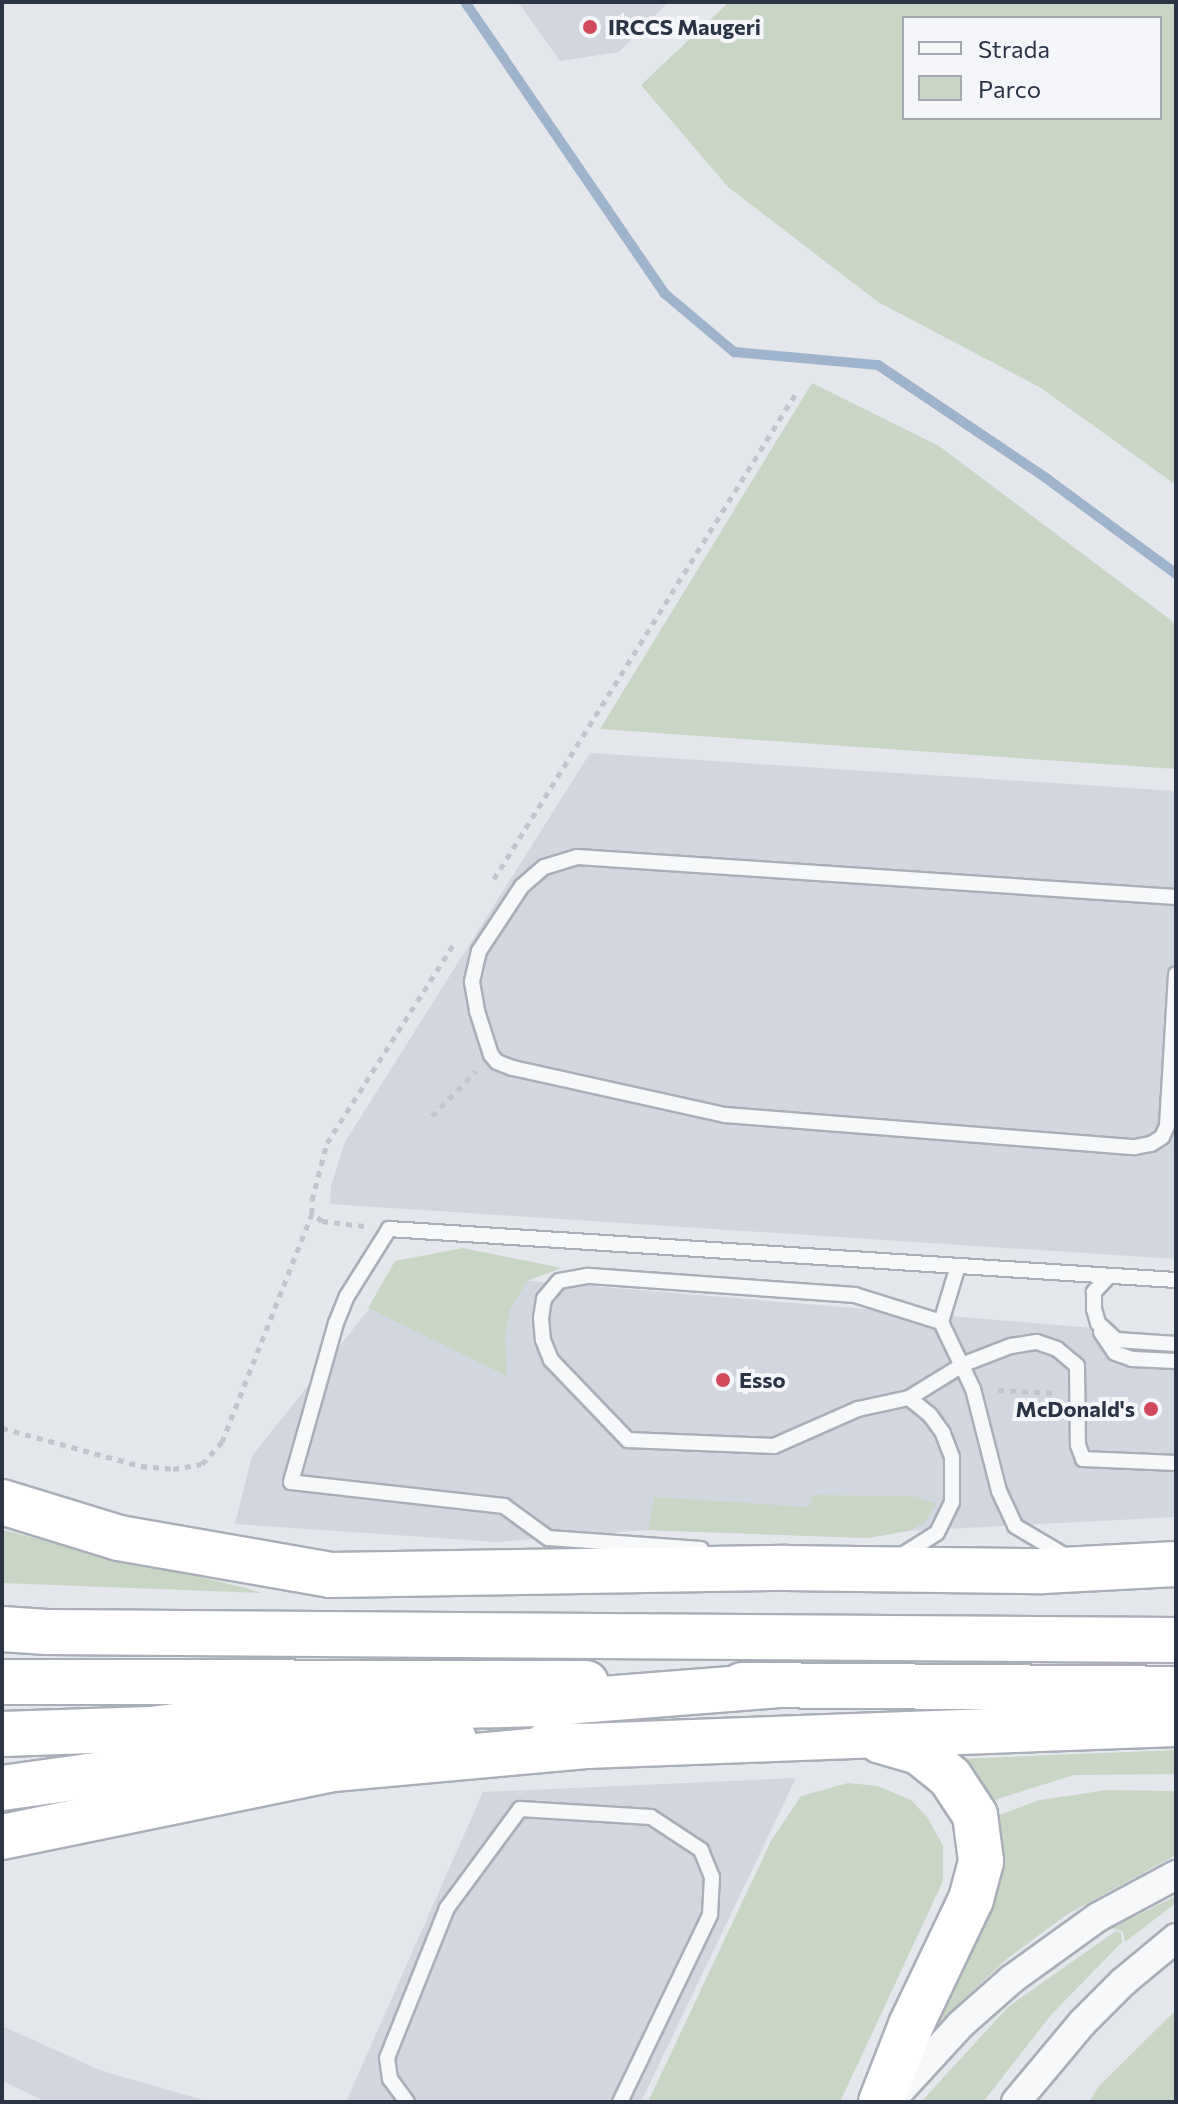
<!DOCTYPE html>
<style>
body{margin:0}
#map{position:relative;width:1178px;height:2104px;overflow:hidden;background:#e4e7ec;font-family:Commissioner,sans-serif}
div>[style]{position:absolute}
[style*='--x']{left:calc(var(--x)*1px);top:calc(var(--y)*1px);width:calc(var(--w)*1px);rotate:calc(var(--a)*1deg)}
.built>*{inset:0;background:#d2d6de}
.green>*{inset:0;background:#c9d6c5}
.stream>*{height:10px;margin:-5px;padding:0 5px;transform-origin:5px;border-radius:5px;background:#9fb4cc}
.path>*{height:5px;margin-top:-2.5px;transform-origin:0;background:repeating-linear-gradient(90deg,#c2c5cb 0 6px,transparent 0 12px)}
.roads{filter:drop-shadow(2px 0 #a9aeb7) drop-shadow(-2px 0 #a9aeb7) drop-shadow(0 2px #a9aeb7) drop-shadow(0 -2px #a9aeb7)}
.service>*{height:14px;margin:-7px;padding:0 7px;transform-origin:7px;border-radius:7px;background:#f7f8fa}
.minor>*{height:28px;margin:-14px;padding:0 14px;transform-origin:14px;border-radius:14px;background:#f7f8fa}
.trunk>*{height:44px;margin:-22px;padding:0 22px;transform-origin:22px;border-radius:22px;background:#fff}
.motorway>*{height:44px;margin:-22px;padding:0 22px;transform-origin:22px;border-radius:22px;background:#fff}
.dots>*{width:22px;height:22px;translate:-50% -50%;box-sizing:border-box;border:4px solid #f4f6f9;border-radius:50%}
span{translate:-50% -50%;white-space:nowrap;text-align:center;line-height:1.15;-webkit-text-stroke:8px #f4f6f9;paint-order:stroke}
.poi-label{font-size:22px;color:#2b3445;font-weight:700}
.left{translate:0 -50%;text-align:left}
.right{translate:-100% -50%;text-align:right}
.frame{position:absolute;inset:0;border:4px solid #2b3445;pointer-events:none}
.legend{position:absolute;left:902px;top:16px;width:260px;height:104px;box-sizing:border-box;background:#f4f6f9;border:2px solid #a4a8b1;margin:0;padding:10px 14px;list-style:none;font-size:24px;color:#2b3445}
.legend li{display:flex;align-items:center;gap:16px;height:40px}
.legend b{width:40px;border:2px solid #a4a8b1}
</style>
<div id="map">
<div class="built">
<div style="clip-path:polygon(518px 2px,668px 2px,619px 52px,560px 61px)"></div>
<div style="clip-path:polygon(590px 753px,1176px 791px,1176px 1259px,330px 1204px,331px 1186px,345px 1142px)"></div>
<div style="clip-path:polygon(400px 1270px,1176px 1335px,1176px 1517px,907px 1531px,868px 1538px,648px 1530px,496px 1542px,235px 1524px,252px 1456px)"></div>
<div style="clip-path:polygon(796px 1778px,641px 2102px,346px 2102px,483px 1792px)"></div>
<div style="clip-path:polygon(2px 2026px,102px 2071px,210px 2102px,47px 2102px,2px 2081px)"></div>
</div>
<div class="green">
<div style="clip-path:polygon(evenodd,729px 2px,1176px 2px,1176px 485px,1041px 388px,878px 302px,728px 187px,641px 85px,729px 2px,1160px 18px,1160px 118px,904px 118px,904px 18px,1160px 18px)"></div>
<div style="clip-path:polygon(812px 383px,939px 446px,1176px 624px,1176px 769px,600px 729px)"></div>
<div style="clip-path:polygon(463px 1248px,562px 1268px,527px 1281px,510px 1310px,505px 1336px,507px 1376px,368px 1308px,395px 1261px)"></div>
<div style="clip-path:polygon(813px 1495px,914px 1496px,936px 1504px,924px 1523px,907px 1531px,868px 1538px,648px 1530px,654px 1497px,809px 1507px)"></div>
<div style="clip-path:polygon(2px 1530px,246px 1588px,262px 1593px,2px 1583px)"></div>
<div style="clip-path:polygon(1176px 1750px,1176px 1774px,1074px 1775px,988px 1802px,957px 1759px)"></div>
<div style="clip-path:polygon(848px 1783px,878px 1786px,911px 1800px,928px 1818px,943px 1846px,943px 1881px,840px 2102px,648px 2102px,771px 1841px,801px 1796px)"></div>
<div style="clip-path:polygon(1107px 1790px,1176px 1791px,1176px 1855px,1066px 1915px,1007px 1959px,933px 2028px,994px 1817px,1040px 1800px)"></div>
<div style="clip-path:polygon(1176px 1896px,1176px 1903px,1125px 1942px,1123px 1932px,1112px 1928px)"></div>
<div style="clip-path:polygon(1116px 1931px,1121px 1933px,1122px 1942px,1051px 2015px,983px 2102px,921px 2102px,1008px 2007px)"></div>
<div style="clip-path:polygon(1176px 2010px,1176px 2102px,1089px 2102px,1099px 2086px)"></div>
</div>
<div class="stream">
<div style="--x:465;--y:2;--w:353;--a:55.6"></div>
<div style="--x:664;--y:293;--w:92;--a:40.1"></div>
<div style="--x:734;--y:352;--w:145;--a:5.2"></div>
<div style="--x:878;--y:365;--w:202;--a:33.9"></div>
<div style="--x:1046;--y:478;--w:162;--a:36.4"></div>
</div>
<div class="path">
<div style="--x:494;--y:879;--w:572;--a:-58.14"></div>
<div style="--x:432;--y:1116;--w:63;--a:-45.6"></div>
<div style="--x:364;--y:1226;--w:42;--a:-173.2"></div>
<div style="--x:322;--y:1221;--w:13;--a:-141"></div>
<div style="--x:312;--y:1213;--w:13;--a:-90"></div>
<div style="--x:312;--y:1200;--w:59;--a:-75.3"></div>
<div style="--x:327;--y:1143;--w:238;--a:-57.5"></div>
<div style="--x:998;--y:1390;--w:58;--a:3"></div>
<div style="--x:2;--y:1428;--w:144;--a:15.3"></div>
<div style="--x:141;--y:1466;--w:32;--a:5"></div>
<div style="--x:173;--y:1469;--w:29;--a:-10"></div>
<div style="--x:202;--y:1464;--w:30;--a:-48"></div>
<div style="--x:222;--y:1442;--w:246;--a:-68.5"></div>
</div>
<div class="roads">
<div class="service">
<div style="--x:1176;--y:897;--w:600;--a:-176.18"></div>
<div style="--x:577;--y:857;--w:34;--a:163"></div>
<div style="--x:544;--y:867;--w:29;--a:139"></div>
<div style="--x:522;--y:886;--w:78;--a:123.5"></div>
<div style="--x:479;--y:951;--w:32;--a:103"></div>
<div style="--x:472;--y:982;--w:29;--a:80"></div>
<div style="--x:477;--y:1011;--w:46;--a:72.3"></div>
<div style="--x:491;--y:1055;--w:9;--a:49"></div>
<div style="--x:497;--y:1062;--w:17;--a:21"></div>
<div style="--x:513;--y:1068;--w:217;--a:12.5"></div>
<div style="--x:725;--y:1115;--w:411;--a:4.5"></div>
<div style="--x:1135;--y:1147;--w:16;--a:-11"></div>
<div style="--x:1151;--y:1144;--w:13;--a:-32"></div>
<div style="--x:1162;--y:1137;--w:12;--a:-66"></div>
<div style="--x:1167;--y:1126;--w:152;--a:-86.6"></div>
<div style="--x:957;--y:1269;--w:55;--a:106.8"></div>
<div style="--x:941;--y:1322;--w:74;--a:64.5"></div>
<div style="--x:973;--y:1389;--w:105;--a:75.7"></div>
<div style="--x:999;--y:1491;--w:38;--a:65"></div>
<div style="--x:1015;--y:1526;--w:57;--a:30.6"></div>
<div style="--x:1108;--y:1277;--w:21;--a:133"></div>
<div style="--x:1094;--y:1292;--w:17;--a:90"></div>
<div style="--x:1094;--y:1309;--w:15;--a:74"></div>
<div style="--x:1098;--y:1323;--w:25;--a:43"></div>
<div style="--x:1116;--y:1340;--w:60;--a:3.8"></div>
<div style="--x:941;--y:1322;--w:90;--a:-162.6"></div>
<div style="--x:855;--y:1295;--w:269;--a:-175.9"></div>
<div style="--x:587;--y:1276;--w:28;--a:170"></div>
<div style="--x:559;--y:1281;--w:23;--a:130"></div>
<div style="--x:544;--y:1299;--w:19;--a:99"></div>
<div style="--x:541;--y:1318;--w:22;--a:85"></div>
<div style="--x:543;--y:1340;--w:22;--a:68"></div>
<div style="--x:551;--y:1360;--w:111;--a:46.1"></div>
<div style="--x:628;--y:1440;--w:146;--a:2.4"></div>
<div style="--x:774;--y:1446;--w:92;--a:-23.8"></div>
<div style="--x:858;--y:1409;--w:52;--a:-12.2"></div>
<div style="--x:909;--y:1398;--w:65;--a:-31.7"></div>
<div style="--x:964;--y:1364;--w:50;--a:-21"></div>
<div style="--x:1011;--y:1346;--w:26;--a:-9"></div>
<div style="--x:1037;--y:1342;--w:21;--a:19"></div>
<div style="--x:1057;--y:1349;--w:26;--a:40"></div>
<div style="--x:1077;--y:1366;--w:79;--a:89.3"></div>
<div style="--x:1078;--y:1445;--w:15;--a:70"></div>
<div style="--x:1083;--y:1459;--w:93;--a:2.5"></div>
<div style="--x:1101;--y:1332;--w:25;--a:56"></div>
<div style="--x:1115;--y:1353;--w:18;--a:19"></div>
<div style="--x:1132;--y:1359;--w:44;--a:2.6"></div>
<div style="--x:701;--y:1549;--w:153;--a:-175.9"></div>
<div style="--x:548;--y:1538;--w:54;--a:-144"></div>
<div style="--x:504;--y:1506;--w:214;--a:-173.6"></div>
<div style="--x:291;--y:1482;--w:165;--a:-74.2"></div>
<div style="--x:336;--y:1323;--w:29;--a:-68"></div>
<div style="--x:347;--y:1296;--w:79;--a:-57.9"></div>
<div style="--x:389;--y:1229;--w:789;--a:3.71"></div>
<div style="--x:902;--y:1555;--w:41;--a:-32.2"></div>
<div style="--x:937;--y:1533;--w:34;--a:-64"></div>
<div style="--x:952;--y:1502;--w:45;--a:-90"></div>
<div style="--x:952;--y:1457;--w:26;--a:-111"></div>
<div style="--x:943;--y:1433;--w:22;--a:-126"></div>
<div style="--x:930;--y:1415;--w:27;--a:-141"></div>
<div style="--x:407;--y:2102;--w:29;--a:-126"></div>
<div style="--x:390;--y:2079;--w:21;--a:-98"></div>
<div style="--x:387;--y:2058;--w:162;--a:-68.2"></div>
<div style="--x:447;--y:1908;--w:123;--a:-53.6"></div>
<div style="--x:520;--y:1809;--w:131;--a:3.5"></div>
<div style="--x:651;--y:1817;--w:60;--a:33.4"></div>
<div style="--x:701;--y:1850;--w:29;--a:68"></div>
<div style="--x:712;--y:1877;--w:38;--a:93"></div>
<div style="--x:710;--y:1915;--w:208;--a:115.7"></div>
</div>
<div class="minor">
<div style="--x:893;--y:2098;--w:100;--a:-47.4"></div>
<div style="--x:961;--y:2024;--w:68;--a:-41.4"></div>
<div style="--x:1012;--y:1979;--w:106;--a:-35.8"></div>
<div style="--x:1098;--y:1917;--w:89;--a:-28.3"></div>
<div style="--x:1016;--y:2102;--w:103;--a:-50.1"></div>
<div style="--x:1082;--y:2023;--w:58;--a:-45"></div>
<div style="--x:1123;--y:1982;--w:69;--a:-39.7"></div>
</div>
<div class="trunk">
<div style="--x:2;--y:1629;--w:45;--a:3.8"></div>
<div style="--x:47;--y:1632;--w:1129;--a:0.41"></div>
<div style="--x:2;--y:1682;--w:584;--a:0.1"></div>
<div style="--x:742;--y:1685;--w:434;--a:0.5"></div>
<div style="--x:547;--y:1744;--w:39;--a:3"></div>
<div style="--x:586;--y:1746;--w:590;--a:-2.14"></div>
<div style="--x:2;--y:1788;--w:305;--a:-7.9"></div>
<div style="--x:304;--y:1746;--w:150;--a:-2.7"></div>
<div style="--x:881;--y:2102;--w:83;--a:-68.7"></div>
<div style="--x:911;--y:2025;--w:140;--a:-64.5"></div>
<div style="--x:971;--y:1899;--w:39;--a:-75"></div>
<div style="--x:981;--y:1861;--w:46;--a:-97.4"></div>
<div style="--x:975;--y:1815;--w:45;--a:-123.3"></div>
<div style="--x:950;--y:1777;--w:40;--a:-141"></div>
<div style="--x:919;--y:1752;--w:40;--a:-164"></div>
</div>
<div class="motorway">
<div style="--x:2;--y:1502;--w:122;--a:17.1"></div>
<div style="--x:119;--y:1538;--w:215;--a:9.9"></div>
<div style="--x:331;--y:1575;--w:456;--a:-0.9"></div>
<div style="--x:787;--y:1568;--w:256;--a:0.7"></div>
<div style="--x:1043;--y:1571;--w:133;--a:-3"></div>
<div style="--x:2;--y:1734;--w:149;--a:-1.9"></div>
<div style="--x:151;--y:1729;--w:147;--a:-7.4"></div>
<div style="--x:297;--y:1710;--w:242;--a:-1.4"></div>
<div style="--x:539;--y:1704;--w:241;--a:-4.5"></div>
<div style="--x:2;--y:1837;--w:338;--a:-11.6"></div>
<div style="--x:333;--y:1769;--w:254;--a:-5.2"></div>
</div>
</div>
<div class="dots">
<div style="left:590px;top:27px;background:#d1495b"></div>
<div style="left:723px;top:1380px;background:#d1495b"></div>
<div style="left:1151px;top:1409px;background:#d1495b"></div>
</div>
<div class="poi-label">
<span class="left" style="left:608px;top:27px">IRCCS Maugeri</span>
<span class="left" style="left:739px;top:1380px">Esso</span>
<span class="right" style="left:1135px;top:1409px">McDonald's</span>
</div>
<div class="frame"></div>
<ul class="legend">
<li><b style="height:10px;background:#f7f8fa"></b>Strada</li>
<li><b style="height:22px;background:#c9d6c5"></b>Parco</li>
</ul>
</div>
